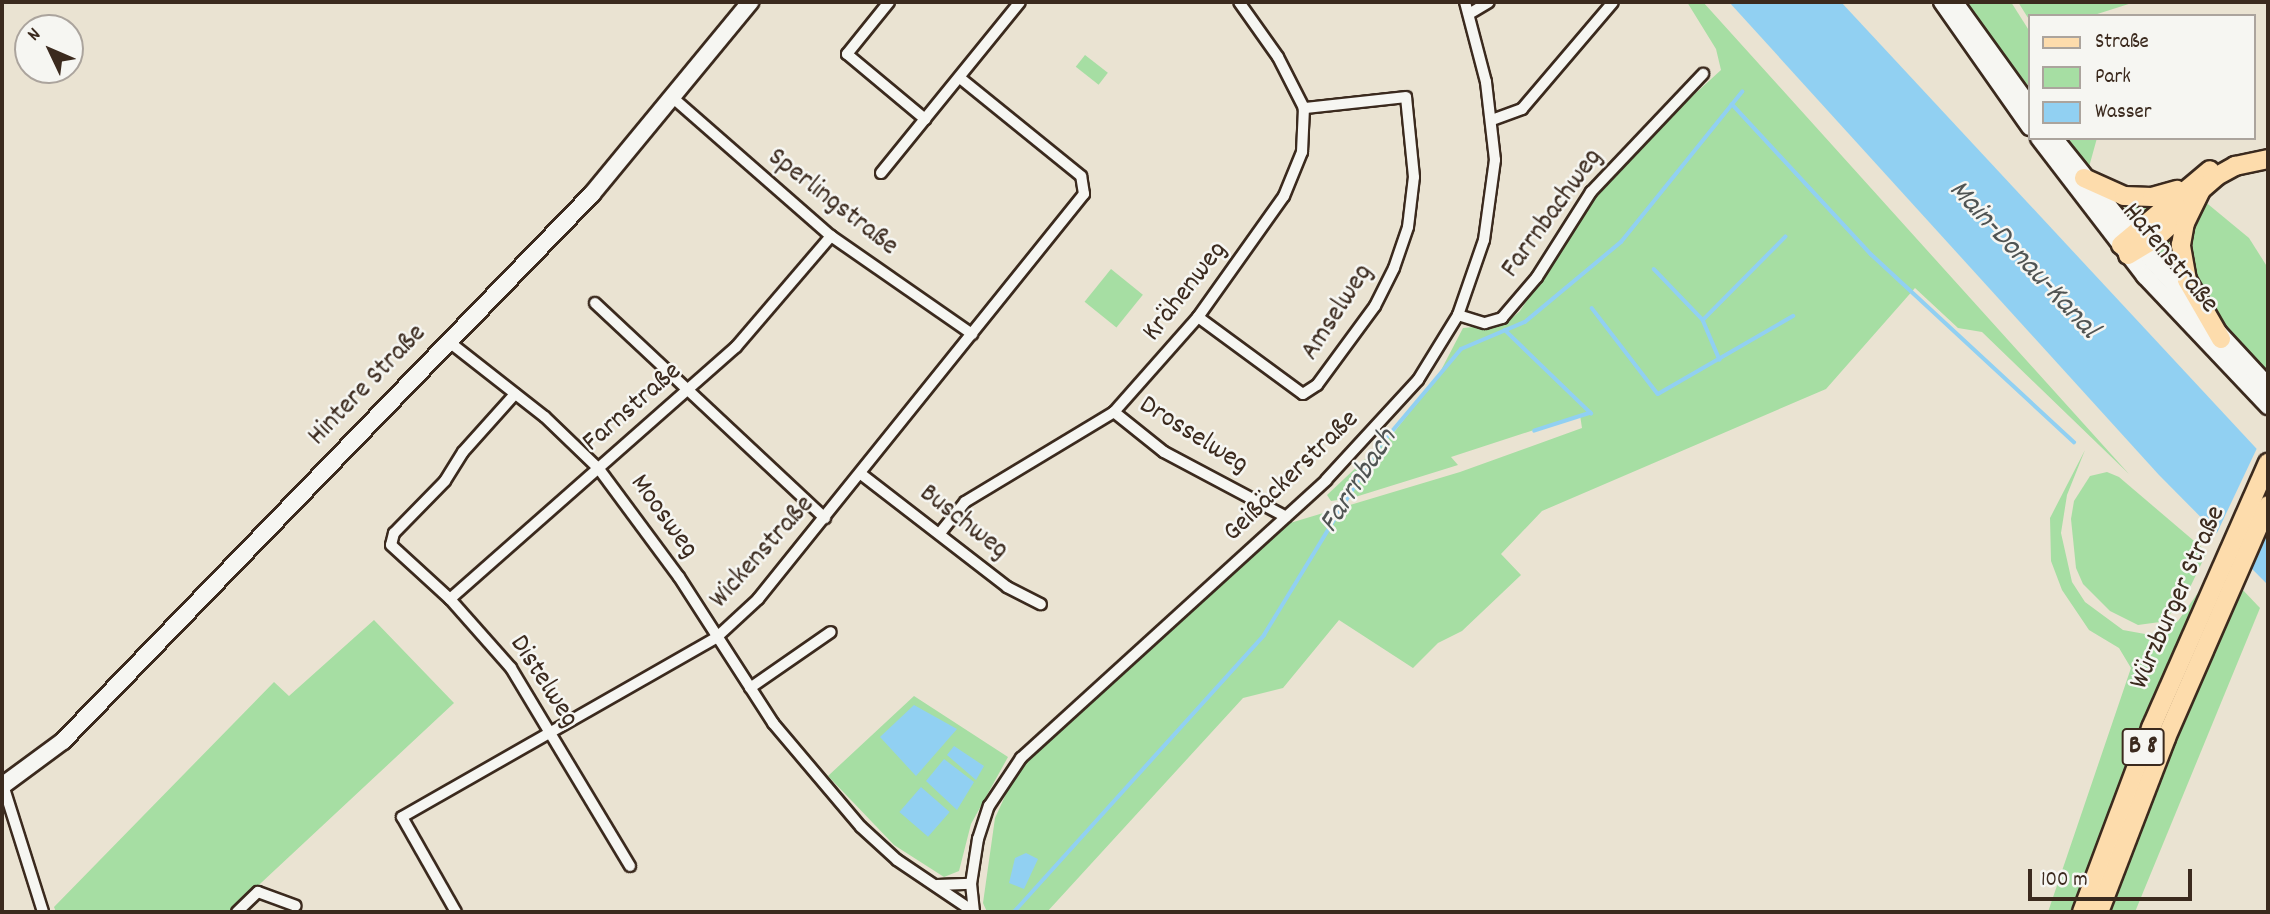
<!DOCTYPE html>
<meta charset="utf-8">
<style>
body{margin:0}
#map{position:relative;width:2270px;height:914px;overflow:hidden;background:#eae3d2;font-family:Dekko,sans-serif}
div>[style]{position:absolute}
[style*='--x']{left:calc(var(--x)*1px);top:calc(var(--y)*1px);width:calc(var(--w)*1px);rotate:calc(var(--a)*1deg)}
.green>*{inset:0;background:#a6dea3;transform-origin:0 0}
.water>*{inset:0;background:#91d0f2;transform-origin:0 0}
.pier>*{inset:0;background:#eae3d2}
.stream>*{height:3.5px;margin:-1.75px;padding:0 1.75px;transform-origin:1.75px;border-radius:1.75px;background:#91d0f2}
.roads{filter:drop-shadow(2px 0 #3b2a1e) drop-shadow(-2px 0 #3b2a1e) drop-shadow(0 2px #3b2a1e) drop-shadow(0 -2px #3b2a1e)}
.street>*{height:10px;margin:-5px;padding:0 5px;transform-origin:5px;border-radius:5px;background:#f6f6f2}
.secondary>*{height:16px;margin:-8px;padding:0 8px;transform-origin:8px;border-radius:8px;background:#f6f6f2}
.primary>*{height:18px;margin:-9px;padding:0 9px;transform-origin:9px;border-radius:9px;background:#fddcac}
span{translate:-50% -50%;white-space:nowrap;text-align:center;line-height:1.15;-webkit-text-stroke:5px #f6f6f2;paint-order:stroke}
.shield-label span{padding:2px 5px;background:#f6f6f2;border:2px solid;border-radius:5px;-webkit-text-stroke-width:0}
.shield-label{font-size:26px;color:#3b2a1e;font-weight:700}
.street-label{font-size:28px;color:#3b2a1e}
.water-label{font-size:30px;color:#505453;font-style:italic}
.frame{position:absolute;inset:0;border:4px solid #3b2a1e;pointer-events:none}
.legend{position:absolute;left:2028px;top:14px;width:228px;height:126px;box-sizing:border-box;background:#f6f6f2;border:2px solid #aba49d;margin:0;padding:9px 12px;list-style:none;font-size:21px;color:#3b2a1e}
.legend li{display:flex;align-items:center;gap:14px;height:35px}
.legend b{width:35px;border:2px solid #aba49d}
.north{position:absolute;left:14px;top:14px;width:70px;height:70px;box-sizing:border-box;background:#f6f6f2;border:2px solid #aba49d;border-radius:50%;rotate:314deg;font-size:19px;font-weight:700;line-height:28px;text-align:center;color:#3b2a1e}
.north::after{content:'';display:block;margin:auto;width:24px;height:32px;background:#3b2a1e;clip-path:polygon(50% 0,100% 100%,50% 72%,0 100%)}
.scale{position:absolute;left:2028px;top:869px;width:164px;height:32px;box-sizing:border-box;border:4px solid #3b2a1e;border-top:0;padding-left:9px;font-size:21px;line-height:24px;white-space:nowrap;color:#3b2a1e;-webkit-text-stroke:5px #f6f6f2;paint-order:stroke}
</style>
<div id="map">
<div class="green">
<div style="clip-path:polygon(1687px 2px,1703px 2px,2129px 474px,1982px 332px,1958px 328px,1915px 288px,1826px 389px,1542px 511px,1501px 554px,1521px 575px,1462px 631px,1438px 643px,1413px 668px,1339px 620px,1283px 688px,1243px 698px,1047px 912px,987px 912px,983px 903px,995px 818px,1011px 783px,1031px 756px,1290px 523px,1460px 472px,1582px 428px,1580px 415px,1451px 457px,1458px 465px,1352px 498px,1331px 501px,1327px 495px,1395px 431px,1438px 376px,1463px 328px,1505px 324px,1520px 311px,1592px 201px,1652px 133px,1721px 70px,1716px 49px)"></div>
<div style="clip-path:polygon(1965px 2px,2011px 2px,2030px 32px,2030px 88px)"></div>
<div style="clip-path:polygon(2018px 2px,2135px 2px,2091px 16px,2030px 16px,2030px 21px)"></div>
<div style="left:1085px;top:55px;width:29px;height:15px;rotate:38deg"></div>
<div style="clip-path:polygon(2068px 138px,2097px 138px,2089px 167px)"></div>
<div style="clip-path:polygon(2203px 200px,2249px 238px,2268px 268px,2268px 374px,2228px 331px,2206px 301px,2193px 270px,2192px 227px)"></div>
<div style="clip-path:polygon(2127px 201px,2155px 203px,2154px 207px,2130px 225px,2121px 218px)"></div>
<div style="clip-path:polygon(2174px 226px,2182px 282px,2152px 255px)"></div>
<div style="left:1111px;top:269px;width:41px;height:42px;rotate:39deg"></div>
<div style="clip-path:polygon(2085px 450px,2067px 495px,2061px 533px,2072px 582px,2085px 602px,2123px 630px,2145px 634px,2161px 632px,2178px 621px,2200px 590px,2071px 912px,2048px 912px,2131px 668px,2119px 648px,2089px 630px,2062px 590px,2051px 561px,2050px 518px)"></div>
<div style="clip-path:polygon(2107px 472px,2119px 477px,2207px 552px,2182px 604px,2160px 622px,2138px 625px,2110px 611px,2083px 584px,2076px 568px,2071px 519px,2074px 501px,2090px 476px)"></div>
<div style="clip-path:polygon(2240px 587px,2260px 608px,2135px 912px,2111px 912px,2193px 693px)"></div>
<div style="clip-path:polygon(374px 620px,454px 703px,230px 912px,56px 912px,54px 907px,274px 682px,289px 696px)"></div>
<div style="clip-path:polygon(914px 696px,1008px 757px,971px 824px,959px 871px,944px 877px,894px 845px,828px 776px)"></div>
</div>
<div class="water">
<div style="clip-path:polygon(1729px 2px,1841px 2px,2268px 461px,2268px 585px,2159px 475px)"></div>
<div style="clip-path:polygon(914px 705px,957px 729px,916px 776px,880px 737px)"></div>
<div style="clip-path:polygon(954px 746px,984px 766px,976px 780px,947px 755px)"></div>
<div style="clip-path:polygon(944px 759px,974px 782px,957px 810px,926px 781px)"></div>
<div style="left:921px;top:787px;width:38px;height:33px;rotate:41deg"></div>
<div style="clip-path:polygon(1026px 853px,1038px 859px,1024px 889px,1009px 883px,1015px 858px)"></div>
</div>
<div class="pier">
<div style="clip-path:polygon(2258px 446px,2268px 457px,2268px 524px,2247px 569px,2215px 537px)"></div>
</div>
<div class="stream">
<div style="--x:1732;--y:104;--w:205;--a:47.2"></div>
<div style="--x:1871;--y:254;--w:277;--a:42.8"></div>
<div style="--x:1654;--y:269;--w:71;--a:46.1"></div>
<div style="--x:1703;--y:320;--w:43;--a:67"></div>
<div style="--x:1592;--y:308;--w:108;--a:52.5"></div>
<div style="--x:1658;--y:394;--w:156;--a:-30"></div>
<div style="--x:1703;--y:320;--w:117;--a:-45.3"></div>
<div style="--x:1505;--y:330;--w:120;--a:44"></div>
<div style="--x:1591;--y:413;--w:59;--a:162.2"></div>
<div style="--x:1014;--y:912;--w:373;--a:-47.9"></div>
<div style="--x:1264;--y:635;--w:219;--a:-58.6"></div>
<div style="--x:1378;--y:448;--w:129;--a:-50"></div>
<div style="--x:1461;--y:349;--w:69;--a:-22.9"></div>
<div style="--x:1525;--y:322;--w:125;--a:-39.8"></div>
<div style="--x:1621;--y:242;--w:193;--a:-51.1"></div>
</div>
<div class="roads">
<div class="street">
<div style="--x:889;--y:2;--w:67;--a:128.9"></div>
<div style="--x:847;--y:54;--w:102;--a:39.8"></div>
<div style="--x:1469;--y:14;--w:23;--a:-31"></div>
<div style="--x:672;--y:97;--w:211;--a:41.2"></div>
<div style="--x:831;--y:236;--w:172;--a:34.8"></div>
<div style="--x:1492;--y:120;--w:32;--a:-20"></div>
<div style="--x:1522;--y:109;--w:140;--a:-49.6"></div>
<div style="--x:881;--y:173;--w:220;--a:-50.9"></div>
<div style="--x:595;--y:303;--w:315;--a:43.1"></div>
<div style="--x:1458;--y:315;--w:28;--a:17"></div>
<div style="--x:1485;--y:323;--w:18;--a:-16"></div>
<div style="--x:1502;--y:318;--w:54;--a:-49.5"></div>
<div style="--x:1537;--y:277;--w:101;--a:-57.6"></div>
<div style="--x:1591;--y:192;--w:163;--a:-46.5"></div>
<div style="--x:1198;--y:317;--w:130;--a:36.3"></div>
<div style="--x:1303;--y:394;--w:17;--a:-33"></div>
<div style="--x:1317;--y:385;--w:98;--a:-53.7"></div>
<div style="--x:1375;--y:306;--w:42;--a:-63.4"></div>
<div style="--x:1394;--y:268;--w:43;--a:-71.1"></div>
<div style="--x:1408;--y:227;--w:50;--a:-83.2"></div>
<div style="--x:1414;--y:177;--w:80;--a:-95.7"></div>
<div style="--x:1406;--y:97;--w:103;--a:173.8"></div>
<div style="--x:448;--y:341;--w:123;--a:38.1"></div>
<div style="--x:545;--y:417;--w:75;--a:43.9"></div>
<div style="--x:599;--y:469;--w:134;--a:53.5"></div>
<div style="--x:679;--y:577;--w:174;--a:57.2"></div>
<div style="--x:773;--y:723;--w:136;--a:49.8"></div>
<div style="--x:861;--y:827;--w:49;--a:42.5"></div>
<div style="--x:897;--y:860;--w:93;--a:34"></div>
<div style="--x:515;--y:394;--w:78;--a:131.9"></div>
<div style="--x:463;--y:452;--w:34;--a:122"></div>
<div style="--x:445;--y:481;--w:73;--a:134.4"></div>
<div style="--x:394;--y:533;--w:12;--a:104"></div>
<div style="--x:391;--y:545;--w:80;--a:42.5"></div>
<div style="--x:450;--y:599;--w:92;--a:48.5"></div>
<div style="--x:511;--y:668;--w:231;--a:59"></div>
<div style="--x:1114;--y:412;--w:64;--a:38.7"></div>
<div style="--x:1164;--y:452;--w:138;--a:28"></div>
<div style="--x:861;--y:474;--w:185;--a:37.7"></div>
<div style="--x:1007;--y:587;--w:38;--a:27"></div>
<div style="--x:940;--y:533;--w:40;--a:-51"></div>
<div style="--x:965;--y:502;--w:174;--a:-31.1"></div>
<div style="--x:1114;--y:412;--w:127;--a:-48.5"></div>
<div style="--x:1198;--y:317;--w:148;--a:-54.6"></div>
<div style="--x:1284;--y:196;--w:48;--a:-67.8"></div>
<div style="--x:1302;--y:152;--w:44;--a:-87.4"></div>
<div style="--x:1304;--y:108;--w:57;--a:-117"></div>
<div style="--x:1278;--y:57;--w:67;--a:-125.3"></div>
<div style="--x:450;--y:599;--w:381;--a:-41.4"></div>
<div style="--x:736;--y:347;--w:146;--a:-49.4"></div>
<div style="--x:750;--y:688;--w:98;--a:-34.7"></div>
<div style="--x:3;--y:785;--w:133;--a:72.5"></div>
<div style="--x:937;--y:885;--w:34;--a:-2"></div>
<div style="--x:237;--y:912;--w:29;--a:-44"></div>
<div style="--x:258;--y:892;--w:40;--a:20.2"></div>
<div style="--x:456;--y:912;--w:109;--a:-119.6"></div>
<div style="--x:402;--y:817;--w:363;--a:-29.7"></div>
<div style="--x:717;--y:637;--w:56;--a:-42.8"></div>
<div style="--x:758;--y:599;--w:520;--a:-51.17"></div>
<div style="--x:1084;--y:194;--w:18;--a:-99"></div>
<div style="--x:1081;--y:176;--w:156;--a:-141"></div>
<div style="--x:974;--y:912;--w:28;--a:-96"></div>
<div style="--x:971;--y:884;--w:46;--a:-81.2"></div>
<div style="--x:978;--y:839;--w:35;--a:-72"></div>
<div style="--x:989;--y:806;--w:58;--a:-56.3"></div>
<div style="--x:1021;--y:758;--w:413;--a:-42.3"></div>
<div style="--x:1326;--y:480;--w:136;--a:-47.4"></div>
<div style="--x:1418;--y:380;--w:76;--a:-58.4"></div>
<div style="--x:1458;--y:315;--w:79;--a:-70.9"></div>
<div style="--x:1484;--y:240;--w:81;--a:-82.2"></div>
<div style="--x:1495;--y:160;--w:79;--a:-96.6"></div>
<div style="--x:1486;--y:82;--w:83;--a:-104.7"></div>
</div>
<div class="secondary">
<div style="--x:1942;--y:2;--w:153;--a:54.9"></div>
<div style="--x:1958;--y:7;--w:123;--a:54.2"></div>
<div style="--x:2039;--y:138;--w:174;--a:52.5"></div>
<div style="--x:2145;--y:276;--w:179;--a:46.6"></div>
<div style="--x:2054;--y:138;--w:160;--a:51.3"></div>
<div style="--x:2154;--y:263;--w:168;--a:47.2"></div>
<div style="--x:2;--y:786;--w:76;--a:-36.4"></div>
<div style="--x:63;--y:741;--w:761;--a:-45.96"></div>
<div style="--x:592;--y:194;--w:249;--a:-50.5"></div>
</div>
<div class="primary">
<div style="--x:2084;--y:178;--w:44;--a:24.2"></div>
<div style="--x:2124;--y:196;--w:28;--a:2"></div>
<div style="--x:2152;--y:197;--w:26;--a:-16"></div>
<div style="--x:2121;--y:245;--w:116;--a:-40.1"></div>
<div style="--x:2128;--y:255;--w:31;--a:-31"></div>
<div style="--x:2155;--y:239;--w:47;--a:-42.4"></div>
<div style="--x:2221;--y:339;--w:68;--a:-120"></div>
<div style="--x:2187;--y:280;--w:36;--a:-100"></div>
<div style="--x:2181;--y:245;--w:22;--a:-80"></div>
<div style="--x:2185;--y:223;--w:37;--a:-64"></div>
<div style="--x:2201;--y:190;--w:21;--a:-41"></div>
<div style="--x:2217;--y:176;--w:21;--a:-29"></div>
<div style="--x:2235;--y:166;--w:34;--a:-12"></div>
<div style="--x:2082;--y:912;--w:197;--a:-69.4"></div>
<div style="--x:2151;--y:728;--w:290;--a:-66.2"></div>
<div style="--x:2099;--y:912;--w:186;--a:-68.9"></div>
<div style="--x:2166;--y:738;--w:254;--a:-66.4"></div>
</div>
</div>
<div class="shield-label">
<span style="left:2143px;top:747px">B 8</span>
</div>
<div class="street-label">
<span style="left:832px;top:203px;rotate:38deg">Sperlingstraße</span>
<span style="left:1553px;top:214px;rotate:-54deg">Farrnbachweg</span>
<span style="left:2169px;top:259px;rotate:50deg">Hafenstraße</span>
<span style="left:1186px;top:292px;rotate:-52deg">Krähenweg</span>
<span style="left:1338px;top:313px;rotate:-57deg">Amselweg</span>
<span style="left:368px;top:386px;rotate:-46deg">Hintere Straße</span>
<span style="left:633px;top:408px;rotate:-41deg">Farnstraße</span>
<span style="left:1193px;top:436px;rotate:32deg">Drosselweg</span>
<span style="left:1292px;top:477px;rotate:-44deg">Geißäckerstraße</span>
<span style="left:663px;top:517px;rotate:54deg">Moosweg</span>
<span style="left:963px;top:523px;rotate:38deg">Buschweg</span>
<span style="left:763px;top:553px;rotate:-48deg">Wickenstraße</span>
<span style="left:2179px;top:598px;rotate:-66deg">Würzburger Straße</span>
<span style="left:543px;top:682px;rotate:57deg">Distelweg</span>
</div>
<div class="water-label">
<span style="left:2022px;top:261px;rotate:47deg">Main-Donau-Kanal</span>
<span style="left:1360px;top:482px;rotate:-57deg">Farrnbach</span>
</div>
<div class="frame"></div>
<ul class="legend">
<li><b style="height:9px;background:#fddcac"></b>Straße</li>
<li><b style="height:19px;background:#a6dea3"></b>Park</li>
<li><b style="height:19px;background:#91d0f2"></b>Wasser</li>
</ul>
<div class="north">N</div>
<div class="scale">100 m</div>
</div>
